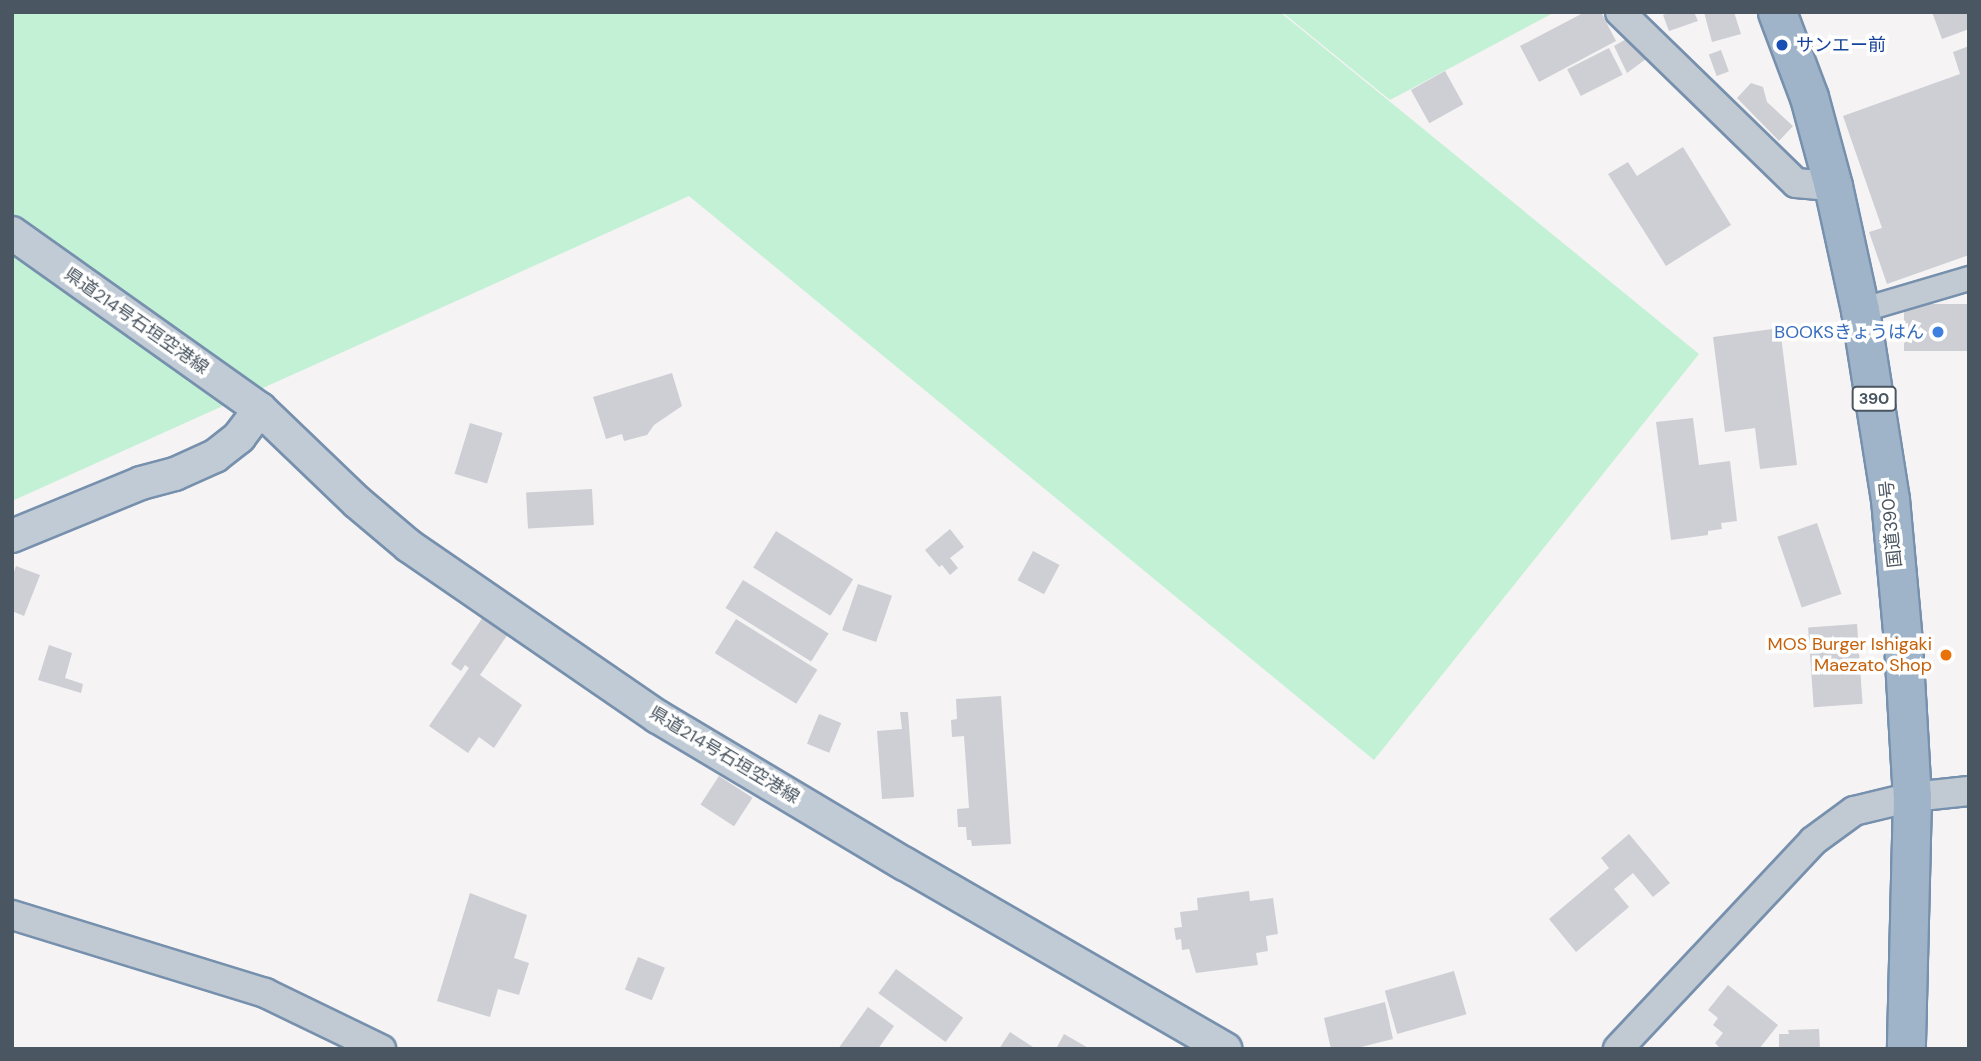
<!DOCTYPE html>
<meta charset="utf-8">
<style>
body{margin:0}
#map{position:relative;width:1981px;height:1061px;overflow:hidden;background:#f5f3f3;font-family:"DM Sans","Noto Sans JP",sans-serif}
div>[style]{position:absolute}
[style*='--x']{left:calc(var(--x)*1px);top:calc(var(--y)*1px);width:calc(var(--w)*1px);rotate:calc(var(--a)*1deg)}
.green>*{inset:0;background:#c3f1d5}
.building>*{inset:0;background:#cdcfd5;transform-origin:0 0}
.roads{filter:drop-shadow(2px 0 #7690ad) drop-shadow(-2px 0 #7690ad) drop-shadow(0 2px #7690ad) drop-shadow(0 -2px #7690ad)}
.minor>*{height:23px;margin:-11.5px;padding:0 11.5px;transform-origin:11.5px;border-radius:11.5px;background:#c1cad2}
.tertiary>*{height:28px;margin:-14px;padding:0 14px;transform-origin:14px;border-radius:14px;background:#c1cad2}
.secondary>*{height:32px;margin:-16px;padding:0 16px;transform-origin:16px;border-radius:16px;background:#c1cbd6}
.trunk>*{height:37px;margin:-18.5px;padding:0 18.5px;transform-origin:18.5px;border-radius:18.5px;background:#9fb4c9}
.dots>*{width:19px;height:19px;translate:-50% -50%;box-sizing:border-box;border:4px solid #fff;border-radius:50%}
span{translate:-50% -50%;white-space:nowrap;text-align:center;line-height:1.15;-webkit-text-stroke:7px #fff;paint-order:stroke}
.shield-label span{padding:2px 5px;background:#fff;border:2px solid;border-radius:5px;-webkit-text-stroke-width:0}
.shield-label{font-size:16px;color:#4a5661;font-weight:700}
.transit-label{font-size:18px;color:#164399}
.left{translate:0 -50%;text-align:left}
.street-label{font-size:18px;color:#4a5661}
.shop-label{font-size:18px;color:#366cbe}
.right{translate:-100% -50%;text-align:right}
.food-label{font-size:18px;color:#c56008}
.frame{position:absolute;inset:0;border:14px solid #4a5661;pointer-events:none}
</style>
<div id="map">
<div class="green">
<div style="clip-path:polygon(12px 12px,1280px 12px,1699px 354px,1374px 760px,689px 196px,12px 501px)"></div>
<div style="clip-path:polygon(1282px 12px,1555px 12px,1390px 100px)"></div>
</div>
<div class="building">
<div style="clip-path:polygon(1585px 12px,1601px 12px,1616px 41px,1539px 82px,1520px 46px)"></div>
<div style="clip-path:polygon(1671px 12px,1694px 12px,1698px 21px,1669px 31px,1663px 15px)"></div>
<div style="clip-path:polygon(1704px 12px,1734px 12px,1741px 34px,1712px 42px)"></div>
<div style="clip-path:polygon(1932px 12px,1969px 12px,1969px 29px,1942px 39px)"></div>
<div style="clip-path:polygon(1628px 38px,1646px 59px,1627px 73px,1614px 46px)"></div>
<div style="clip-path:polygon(1969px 46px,1969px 255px,1887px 284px,1869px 232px,1882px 228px,1843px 116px,1960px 74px,1953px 52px)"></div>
<div style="left:1609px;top:48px;width:30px;height:47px;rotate:63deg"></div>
<div style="left:1721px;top:50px;width:23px;height:13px;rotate:70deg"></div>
<div style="left:1445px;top:71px;width:38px;height:39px;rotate:61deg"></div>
<div style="clip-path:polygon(1751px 83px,1763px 87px,1767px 102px,1793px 126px,1779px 141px,1737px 98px)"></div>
<div style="clip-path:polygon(1683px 147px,1731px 225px,1666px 266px,1608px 174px,1628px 162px,1637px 176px)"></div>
<div style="left:1969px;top:304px;width:47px;height:65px;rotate:90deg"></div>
<div style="clip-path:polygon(1780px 328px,1797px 465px,1760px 469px,1755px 428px,1725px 432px,1713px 337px)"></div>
<div style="clip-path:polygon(672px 373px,682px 406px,654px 425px,647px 435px,624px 441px,622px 434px,606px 439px,593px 397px)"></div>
<div style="clip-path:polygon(1693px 418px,1699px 465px,1730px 461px,1737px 521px,1721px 523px,1722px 529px,1708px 531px,1708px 535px,1671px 540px,1656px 422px)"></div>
<div style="left:470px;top:423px;width:34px;height:53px;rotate:17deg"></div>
<div style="left:592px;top:489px;width:36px;height:66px;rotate:87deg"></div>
<div style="left:1817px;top:523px;width:75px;height:42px;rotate:71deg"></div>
<div style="clip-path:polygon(950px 529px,964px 547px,950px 558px,958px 568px,950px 575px,942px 565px,939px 567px,925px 550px)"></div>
<div style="left:776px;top:531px;width:91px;height:43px;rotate:32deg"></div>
<div style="left:1033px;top:551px;width:30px;height:33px;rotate:28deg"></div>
<div style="clip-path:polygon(16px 566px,40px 575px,24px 616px,12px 611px,12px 578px)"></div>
<div style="left:743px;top:580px;width:101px;height:33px;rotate:32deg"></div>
<div style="left:858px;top:584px;width:36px;height:49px;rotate:19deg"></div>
<div style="clip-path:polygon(483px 617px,508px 634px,480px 675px,522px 705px,494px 748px,479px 737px,468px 753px,429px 726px,469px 668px,465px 665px,461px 671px,451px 664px)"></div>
<div style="left:736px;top:619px;width:96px;height:40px;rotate:32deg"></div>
<div style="left:1857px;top:624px;width:80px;height:49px;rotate:86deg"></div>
<div style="clip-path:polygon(49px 645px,72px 653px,65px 678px,83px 684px,81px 693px,38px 680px)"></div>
<div style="clip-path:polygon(1001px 696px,1011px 844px,972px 846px,971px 840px,967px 840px,966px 827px,958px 827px,957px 809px,969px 808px,964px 736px,952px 737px,951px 720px,957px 719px,956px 699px)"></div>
<div style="clip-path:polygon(900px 712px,908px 712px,914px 797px,882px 799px,877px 731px,902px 729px)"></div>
<div style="left:819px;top:714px;width:24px;height:32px;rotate:22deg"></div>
<div style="left:719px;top:776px;width:40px;height:34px;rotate:33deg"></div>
<div style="clip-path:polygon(1629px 834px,1670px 883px,1653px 897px,1633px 873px,1614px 889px,1629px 907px,1576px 952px,1549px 919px,1609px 868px,1601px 858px)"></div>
<div style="clip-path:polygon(1249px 891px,1250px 901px,1273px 898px,1278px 934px,1266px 936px,1268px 951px,1256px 953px,1258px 965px,1196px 973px,1189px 949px,1182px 950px,1181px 939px,1176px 940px,1174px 928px,1182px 927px,1180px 912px,1198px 910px,1197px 898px)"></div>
<div style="clip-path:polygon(470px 893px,527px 915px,514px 958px,529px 963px,519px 995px,498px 989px,490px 1017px,437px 1001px)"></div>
<div style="left:638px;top:957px;width:29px;height:35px;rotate:22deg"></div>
<div style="left:896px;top:969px;width:83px;height:30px;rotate:36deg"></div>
<div style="left:1454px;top:971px;width:45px;height:72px;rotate:74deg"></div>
<div style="clip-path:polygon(1728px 985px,1778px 1025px,1759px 1049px,1721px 1049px,1715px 1043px,1723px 1033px,1713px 1025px,1718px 1018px,1708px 1010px)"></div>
<div style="clip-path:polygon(1385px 1002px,1393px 1039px,1353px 1049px,1331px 1049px,1324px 1018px)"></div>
<div style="clip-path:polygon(868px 1007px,894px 1026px,878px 1049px,838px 1049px)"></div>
<div style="clip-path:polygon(1819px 1029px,1820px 1049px,1779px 1049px,1779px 1034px,1789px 1034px,1788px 1030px)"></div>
<div style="clip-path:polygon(1010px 1032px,1036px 1049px,999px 1049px)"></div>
<div style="clip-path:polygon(1064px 1034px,1090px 1049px,1056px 1049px)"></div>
</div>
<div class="roads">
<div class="minor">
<div style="--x:1860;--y:310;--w:114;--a:-16.4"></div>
</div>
<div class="tertiary">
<div style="--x:1620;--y:12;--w:245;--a:44.2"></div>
<div style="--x:1796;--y:183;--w:37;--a:5"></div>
<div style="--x:12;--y:915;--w:265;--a:17.1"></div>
<div style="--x:265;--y:993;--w:129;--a:25.8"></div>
<div style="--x:1618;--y:1049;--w:285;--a:-46.8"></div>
<div style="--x:1813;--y:841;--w:51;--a:-36.2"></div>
<div style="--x:1854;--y:811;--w:60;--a:-13.6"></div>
<div style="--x:1912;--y:797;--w:57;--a:-6"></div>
</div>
<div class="secondary">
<div style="--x:12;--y:233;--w:304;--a:35.4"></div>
<div style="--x:260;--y:409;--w:134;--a:43.8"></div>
<div style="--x:357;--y:502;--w:68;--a:40.2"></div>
<div style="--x:409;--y:546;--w:302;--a:34.5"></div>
<div style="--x:658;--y:717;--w:287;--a:30.8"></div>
<div style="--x:905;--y:864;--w:370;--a:30"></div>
<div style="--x:12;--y:536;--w:139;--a:-22.3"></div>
<div style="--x:141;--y:483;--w:35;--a:-15"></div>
<div style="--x:175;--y:474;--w:44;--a:-24.2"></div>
<div style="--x:215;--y:456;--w:31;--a:-38"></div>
<div style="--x:239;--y:437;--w:35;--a:-53"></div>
</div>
<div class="trunk">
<div style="--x:1777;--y:12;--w:91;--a:69.4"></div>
<div style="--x:1809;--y:97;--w:92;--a:74.9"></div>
<div style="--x:1833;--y:186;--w:127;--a:77.7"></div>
<div style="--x:1860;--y:310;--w:191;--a:81"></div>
<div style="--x:1890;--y:499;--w:145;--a:84.8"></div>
<div style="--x:1903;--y:643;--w:154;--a:86.7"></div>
<div style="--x:1912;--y:797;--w:252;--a:91.4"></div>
</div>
</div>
<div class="dots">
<div style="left:1782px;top:45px;background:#1a4fb4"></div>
<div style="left:1938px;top:332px;background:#3f7fe0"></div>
<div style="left:1946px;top:655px;background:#e8710a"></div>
</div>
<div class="shield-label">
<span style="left:1874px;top:399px">390</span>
</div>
<div class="transit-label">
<span class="left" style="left:1796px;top:45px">サンエー前</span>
</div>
<div class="street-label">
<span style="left:136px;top:321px;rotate:35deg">県道214号石垣空港線</span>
<span style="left:1891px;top:524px;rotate:-96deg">国道390号</span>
<span style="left:724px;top:755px;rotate:31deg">県道214号石垣空港線</span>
</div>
<div class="shop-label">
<span class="right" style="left:1924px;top:332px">BOOKSきょうはん</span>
</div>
<div class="food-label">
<span class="right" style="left:1932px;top:655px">MOS Burger Ishigaki<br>Maezato Shop</span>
</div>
<div class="frame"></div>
</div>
